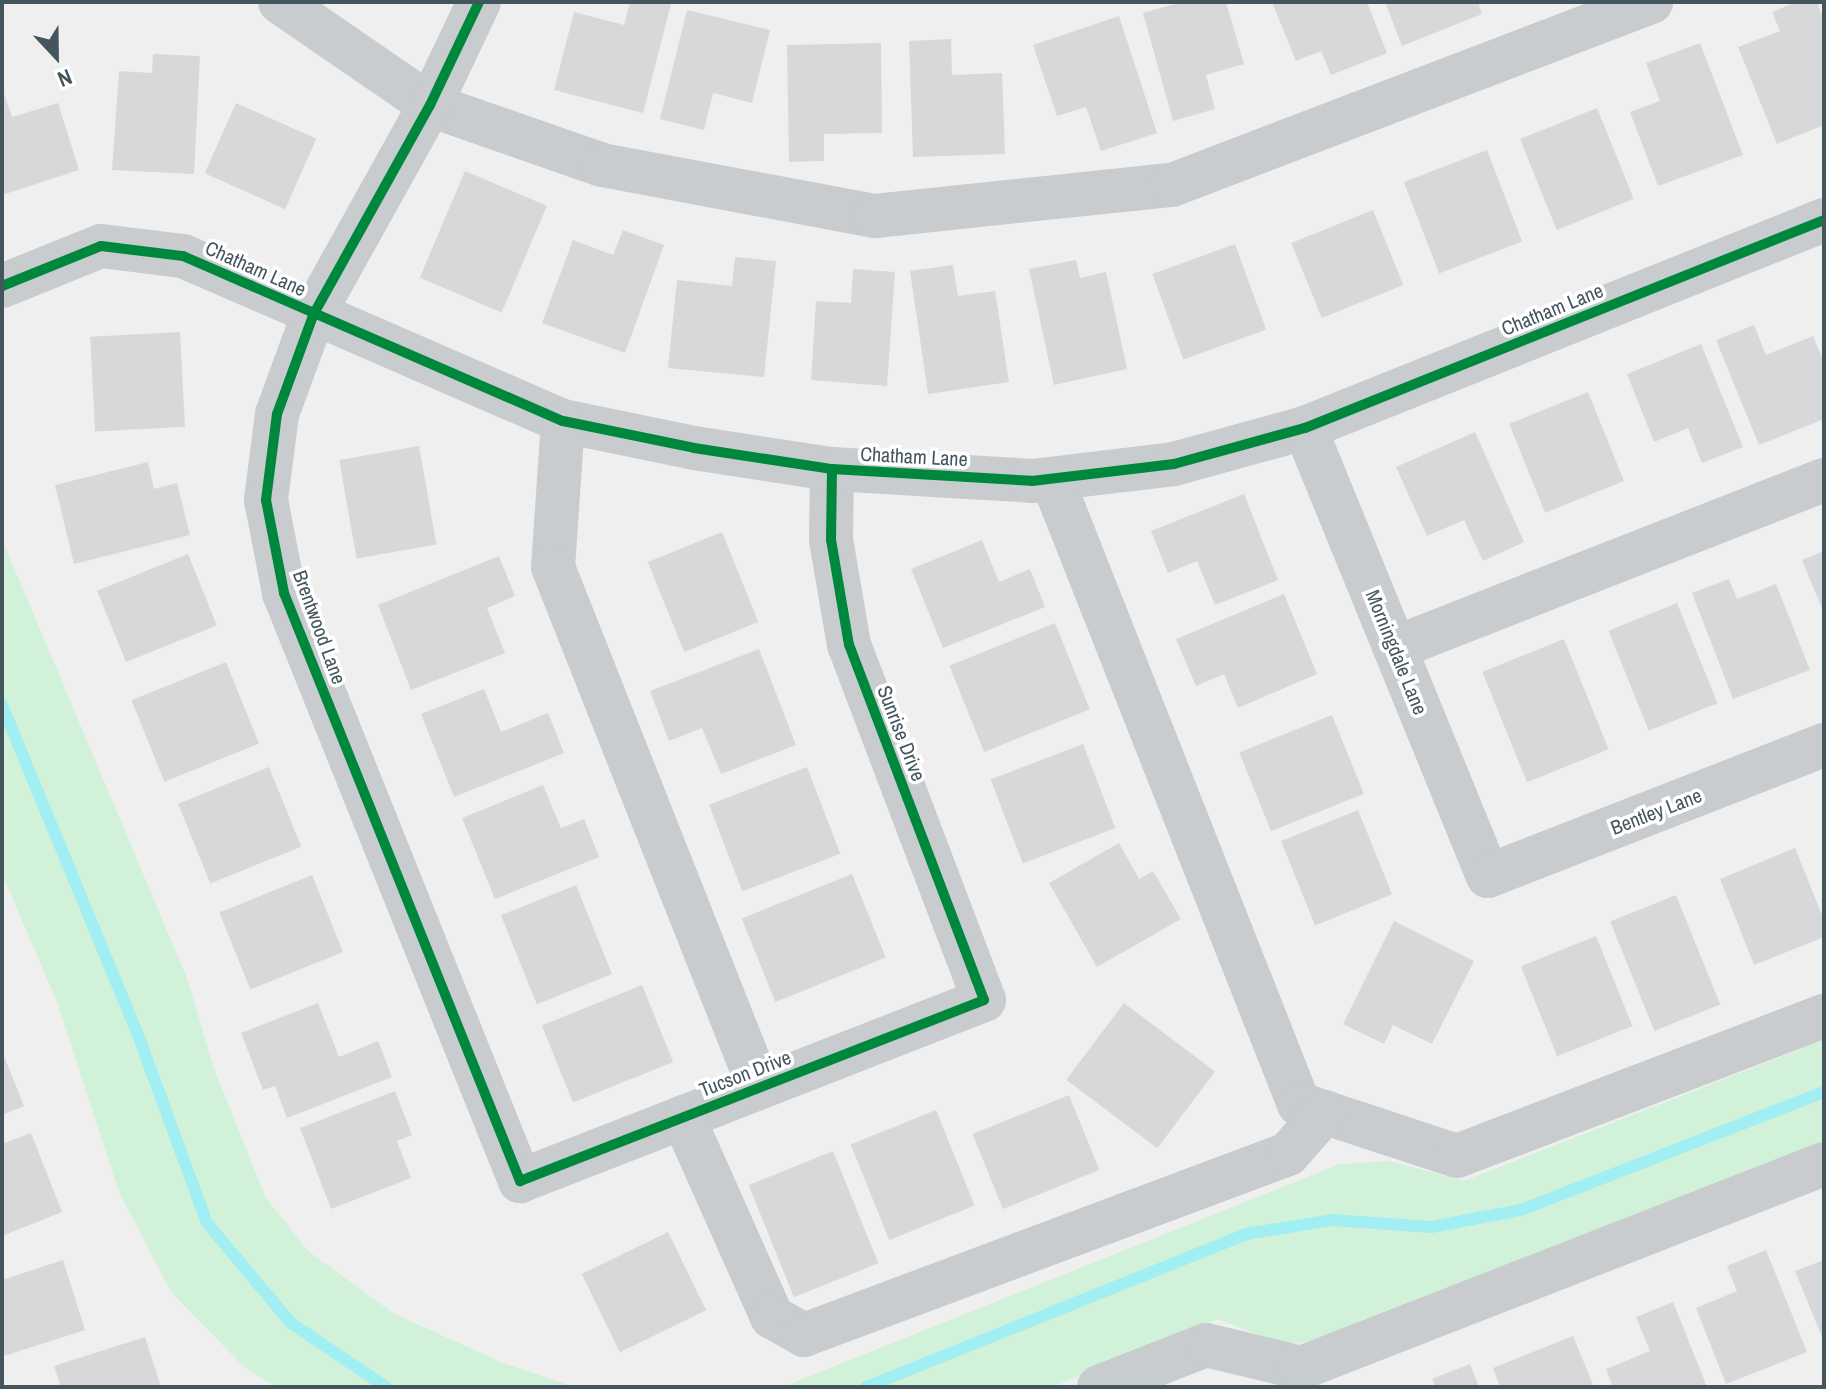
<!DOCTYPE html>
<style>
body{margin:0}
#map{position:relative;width:1826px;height:1389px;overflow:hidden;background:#f0efef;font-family:"Archivo Narrow",sans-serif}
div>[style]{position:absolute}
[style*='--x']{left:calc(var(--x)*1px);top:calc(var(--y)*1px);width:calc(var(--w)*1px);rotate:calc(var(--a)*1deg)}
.green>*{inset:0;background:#d1f2d8}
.stream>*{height:12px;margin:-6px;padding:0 6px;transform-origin:6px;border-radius:6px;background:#a1eef3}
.building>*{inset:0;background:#d7d8d9;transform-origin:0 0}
.minor>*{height:44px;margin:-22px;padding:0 22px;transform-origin:22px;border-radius:22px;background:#c8ccce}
.cycleway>*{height:10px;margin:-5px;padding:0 5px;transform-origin:5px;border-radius:5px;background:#00873e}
span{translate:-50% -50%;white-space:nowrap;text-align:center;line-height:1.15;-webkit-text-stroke:7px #fff;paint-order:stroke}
.street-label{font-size:20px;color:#44555e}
.frame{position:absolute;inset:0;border:4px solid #44555e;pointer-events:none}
.north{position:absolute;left:16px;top:16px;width:80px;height:80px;-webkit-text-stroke:6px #fff;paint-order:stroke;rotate:158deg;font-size:22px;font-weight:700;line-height:32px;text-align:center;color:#44555e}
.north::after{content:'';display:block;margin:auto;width:28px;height:36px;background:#44555e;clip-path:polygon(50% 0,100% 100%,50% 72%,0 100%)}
</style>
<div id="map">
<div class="green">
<div style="clip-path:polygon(2px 539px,187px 978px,214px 1069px,266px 1198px,308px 1251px,393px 1313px,503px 1363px,575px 1387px,275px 1387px,243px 1366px,171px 1292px,119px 1192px,57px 1002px,2px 874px)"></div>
<div style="clip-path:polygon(1824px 1040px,1824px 1149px,1347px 1336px,1283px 1345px,1218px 1319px,1052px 1387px,782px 1387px,1340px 1164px,1389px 1161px,1464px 1181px)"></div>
</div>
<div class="stream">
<div style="--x:2;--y:705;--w:365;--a:67.6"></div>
<div style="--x:141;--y:1043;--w:192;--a:69.9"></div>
<div style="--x:207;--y:1223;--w:131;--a:50"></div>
<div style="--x:291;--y:1323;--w:115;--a:34"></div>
<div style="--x:866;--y:1387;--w:410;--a:-21.9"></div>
<div style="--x:1246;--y:1234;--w:87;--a:-9.2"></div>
<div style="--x:1332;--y:1220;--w:99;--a:4"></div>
<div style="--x:1431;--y:1227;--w:92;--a:-10.7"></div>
<div style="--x:1521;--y:1210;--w:325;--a:-21.3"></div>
</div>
<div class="building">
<div style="clip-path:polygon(630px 2px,671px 4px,643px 113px,554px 90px,574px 12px,624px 25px)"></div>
<div style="clip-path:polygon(1182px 2px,1226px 2px,1244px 64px,1206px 75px,1215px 109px,1173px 121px,1143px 13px)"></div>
<div style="clip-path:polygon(1272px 2px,1367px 2px,1387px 53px,1331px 75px,1321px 51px,1296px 61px)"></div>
<div style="clip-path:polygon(1385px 2px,1478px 2px,1482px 14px,1402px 46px)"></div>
<div style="clip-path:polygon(1797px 2px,1817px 2px,1824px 21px,1824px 125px,1777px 144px,1738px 47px,1780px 31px,1772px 12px)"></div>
<div style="clip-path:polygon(687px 10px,770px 30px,752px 103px,713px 93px,704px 130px,660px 119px)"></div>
<div style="clip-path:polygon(1119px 16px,1157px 133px,1101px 151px,1086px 107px,1057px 116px,1033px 45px)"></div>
<div style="clip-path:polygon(951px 39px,952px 75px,1002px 73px,1005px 154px,913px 157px,909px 41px)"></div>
<div style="clip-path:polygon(881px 43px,882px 133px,824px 134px,824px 161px,789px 162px,787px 45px)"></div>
<div style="clip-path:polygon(1700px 43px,1743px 155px,1658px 186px,1630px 112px,1660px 101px,1646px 63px)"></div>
<div style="clip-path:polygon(153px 54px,200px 56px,194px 174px,112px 170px,119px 71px,152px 73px)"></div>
<div style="clip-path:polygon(2px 87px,12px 117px,58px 103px,79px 170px,2px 195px)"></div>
<div style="left:236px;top:103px;width:88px;height:77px;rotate:24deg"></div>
<div style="left:1597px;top:108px;width:98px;height:83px;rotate:68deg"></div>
<div style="left:1487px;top:150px;width:98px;height:89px;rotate:69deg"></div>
<div style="left:465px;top:171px;width:89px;height:116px;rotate:23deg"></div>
<div style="left:1373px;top:210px;width:81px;height:88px;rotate:68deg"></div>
<div style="clip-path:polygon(623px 230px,664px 245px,625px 353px,542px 323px,573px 240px,613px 255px)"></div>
<div style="left:1235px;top:244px;width:91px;height:88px;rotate:70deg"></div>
<div style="clip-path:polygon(735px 257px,776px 261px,764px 377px,668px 368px,677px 280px,732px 286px)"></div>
<div style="clip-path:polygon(1076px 260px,1080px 278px,1106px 272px,1127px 369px,1054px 385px,1029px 269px)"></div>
<div style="clip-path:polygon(953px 265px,958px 296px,995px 291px,1009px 382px,928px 394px,910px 271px)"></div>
<div style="clip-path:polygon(853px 269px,895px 272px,887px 386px,811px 380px,816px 301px,851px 303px)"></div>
<div style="clip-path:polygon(1754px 325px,1766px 355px,1813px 336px,1824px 362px,1824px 419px,1759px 445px,1716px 340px)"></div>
<div style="left:180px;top:332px;width:95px;height:90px;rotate:87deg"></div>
<div style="clip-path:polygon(1701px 344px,1743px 447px,1702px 463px,1688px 428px,1654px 442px,1627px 374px)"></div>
<div style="left:1588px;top:392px;width:96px;height:85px;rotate:68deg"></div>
<div style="clip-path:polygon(1475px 432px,1524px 542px,1483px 561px,1464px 520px,1427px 536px,1396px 467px)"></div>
<div style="left:419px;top:446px;width:100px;height:81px;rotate:80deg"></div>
<div style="clip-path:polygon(148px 462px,154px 489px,177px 483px,190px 535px,74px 564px,55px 485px)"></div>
<div style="clip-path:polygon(1244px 494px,1278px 580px,1215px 605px,1197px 561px,1168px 573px,1151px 531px)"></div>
<div style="left:722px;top:532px;width:97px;height:80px;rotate:68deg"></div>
<div style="clip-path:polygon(982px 540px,999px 582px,1030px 569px,1045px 607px,943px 648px,911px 569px)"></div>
<div style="clip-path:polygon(1824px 551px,1824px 613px,1802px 560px)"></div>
<div style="left:188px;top:554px;width:77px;height:98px;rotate:68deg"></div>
<div style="clip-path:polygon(499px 556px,515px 596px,487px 608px,505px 653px,411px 690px,378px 605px)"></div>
<div style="clip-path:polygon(1729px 579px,1737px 599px,1776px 584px,1810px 670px,1733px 699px,1692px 593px)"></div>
<div style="clip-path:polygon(1284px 594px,1317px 674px,1238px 708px,1224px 674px,1196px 686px,1176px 639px)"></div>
<div style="left:1677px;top:603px;width:108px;height:74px;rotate:68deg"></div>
<div style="left:1055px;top:623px;width:93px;height:114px;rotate:68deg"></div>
<div style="left:1564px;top:639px;width:119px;height:88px;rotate:68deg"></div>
<div style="clip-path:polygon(759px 649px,796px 745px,721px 774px,702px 728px,669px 741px,650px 691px)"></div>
<div style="left:226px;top:662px;width:88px;height:102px;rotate:68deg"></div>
<div style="clip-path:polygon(484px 689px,501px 732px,548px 713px,564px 753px,454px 797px,421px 714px)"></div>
<div style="left:1332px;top:715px;width:85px;height:100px;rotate:68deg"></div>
<div style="left:1083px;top:744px;width:90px;height:99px;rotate:69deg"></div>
<div style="left:269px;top:767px;width:86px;height:98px;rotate:68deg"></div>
<div style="left:807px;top:767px;width:93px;height:105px;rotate:69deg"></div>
<div style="clip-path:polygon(543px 785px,561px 828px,584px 819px,599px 857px,495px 899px,462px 818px)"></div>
<div style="left:1358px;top:810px;width:91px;height:83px;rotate:68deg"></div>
<div style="clip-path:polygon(1119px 843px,1139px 879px,1153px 871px,1181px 919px,1097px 967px,1049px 883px)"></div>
<div style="clip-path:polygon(1795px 848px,1824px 920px,1824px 937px,1754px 965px,1720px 879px)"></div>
<div style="left:852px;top:874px;width:90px;height:119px;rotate:68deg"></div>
<div style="left:312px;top:875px;width:83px;height:100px;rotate:68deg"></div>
<div style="left:576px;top:885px;width:96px;height:81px;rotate:68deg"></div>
<div style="left:1676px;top:895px;width:118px;height:71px;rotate:68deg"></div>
<div style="clip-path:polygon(1394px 921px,1474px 961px,1432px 1044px,1393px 1025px,1384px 1044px,1343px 1024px)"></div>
<div style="left:1596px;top:936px;width:97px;height:81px;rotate:68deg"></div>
<div style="left:642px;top:985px;width:83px;height:108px;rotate:68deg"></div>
<div style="clip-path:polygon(318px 1003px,339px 1057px,378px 1041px,392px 1077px,287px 1118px,275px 1086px,263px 1090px,241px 1033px)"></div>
<div style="left:1124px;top:1003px;width:114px;height:96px;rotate:37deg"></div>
<div style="clip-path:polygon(2px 1051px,24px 1106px,2px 1115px)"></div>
<div style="clip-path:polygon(395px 1091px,412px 1135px,397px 1141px,411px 1178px,331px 1209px,300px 1128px)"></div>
<div style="left:1069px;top:1095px;width:81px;height:104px;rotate:68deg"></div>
<div style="left:936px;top:1110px;width:103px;height:92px;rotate:68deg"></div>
<div style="clip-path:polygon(31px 1133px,62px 1212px,2px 1236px,2px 1144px)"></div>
<div style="left:833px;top:1151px;width:121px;height:91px;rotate:68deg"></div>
<div style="left:668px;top:1232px;width:87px;height:96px;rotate:64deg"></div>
<div style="clip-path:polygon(1766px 1250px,1807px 1352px,1726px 1384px,1696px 1308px,1737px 1291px,1727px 1266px)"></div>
<div style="clip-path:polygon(63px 1260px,85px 1330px,4px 1356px,2px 1280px)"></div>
<div style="clip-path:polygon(1824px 1260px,1824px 1342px,1795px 1271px)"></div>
<div style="clip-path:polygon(1673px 1302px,1707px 1387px,1613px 1387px,1606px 1369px,1650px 1351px,1636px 1317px)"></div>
<div style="clip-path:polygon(1573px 1336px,1594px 1387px,1500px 1387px,1493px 1368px)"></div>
<div style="clip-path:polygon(145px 1337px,161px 1387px,61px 1387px,54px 1366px)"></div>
<div style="clip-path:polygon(1470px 1364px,1479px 1387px,1435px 1387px,1432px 1379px)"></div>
</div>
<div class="minor">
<div style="--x:280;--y:2;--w:182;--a:34.5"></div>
<div style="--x:430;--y:105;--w:182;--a:19.2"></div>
<div style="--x:602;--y:165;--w:278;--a:10.6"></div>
<div style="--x:875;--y:216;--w:299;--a:-6"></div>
<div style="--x:1172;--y:185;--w:513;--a:-20.91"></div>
<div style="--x:479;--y:2;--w:114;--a:115.4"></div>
<div style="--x:430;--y:105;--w:238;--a:119.1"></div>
<div style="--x:314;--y:313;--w:108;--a:110.1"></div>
<div style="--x:277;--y:414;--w:87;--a:97.3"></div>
<div style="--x:266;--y:500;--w:95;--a:79"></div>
<div style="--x:284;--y:593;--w:634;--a:68.13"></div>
<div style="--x:520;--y:1181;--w:498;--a:-21.3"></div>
<div style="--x:984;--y:1000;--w:380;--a:-110.8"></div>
<div style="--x:849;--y:645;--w:107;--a:-99.7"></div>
<div style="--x:831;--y:540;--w:71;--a:-89.2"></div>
<div style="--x:2;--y:286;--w:107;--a:-22"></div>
<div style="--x:101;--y:246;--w:83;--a:7"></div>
<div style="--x:183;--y:256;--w:414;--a:23.5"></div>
<div style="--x:563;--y:421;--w:134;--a:11.6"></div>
<div style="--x:694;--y:448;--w:140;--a:8.7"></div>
<div style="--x:832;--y:469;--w:200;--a:3.4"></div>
<div style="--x:1032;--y:481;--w:143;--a:-6.8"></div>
<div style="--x:1174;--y:464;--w:136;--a:-15.4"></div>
<div style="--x:1305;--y:428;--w:559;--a:-21.84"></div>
<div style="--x:563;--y:421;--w:146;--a:93.9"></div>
<div style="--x:553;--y:567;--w:559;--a:68.39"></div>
<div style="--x:1305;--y:428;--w:484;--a:67.8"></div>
<div style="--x:1488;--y:876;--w:361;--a:-21.3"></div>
<div style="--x:1052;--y:479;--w:672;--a:68.44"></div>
<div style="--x:1299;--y:1104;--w:166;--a:18.2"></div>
<div style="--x:1457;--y:1156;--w:393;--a:-20.9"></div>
<div style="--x:1395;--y:648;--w:461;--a:-21.4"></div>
<div style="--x:683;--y:1117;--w:219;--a:66"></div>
<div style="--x:772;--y:1317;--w:37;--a:29"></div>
<div style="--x:804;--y:1335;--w:517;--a:-20.5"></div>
<div style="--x:1288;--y:1154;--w:56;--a:-48.6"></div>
<div style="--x:1099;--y:1387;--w:115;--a:-21.4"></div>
<div style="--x:1206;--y:1345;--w:98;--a:13.6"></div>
<div style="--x:1301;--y:1368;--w:561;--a:-21.31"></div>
</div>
<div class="cycleway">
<div style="--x:479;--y:2;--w:114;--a:115.4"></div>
<div style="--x:430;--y:105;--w:238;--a:119.1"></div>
<div style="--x:314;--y:313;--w:108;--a:110.1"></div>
<div style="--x:277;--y:414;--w:87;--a:97.3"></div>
<div style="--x:266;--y:500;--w:95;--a:79"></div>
<div style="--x:284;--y:593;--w:634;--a:68.13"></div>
<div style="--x:520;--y:1181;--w:498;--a:-21.3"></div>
<div style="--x:984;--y:1000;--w:380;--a:-110.8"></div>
<div style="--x:849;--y:645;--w:107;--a:-99.7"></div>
<div style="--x:831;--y:540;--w:71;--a:-89.2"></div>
<div style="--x:2;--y:286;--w:107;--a:-22"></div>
<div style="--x:101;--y:246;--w:83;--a:7"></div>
<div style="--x:183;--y:256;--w:414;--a:23.5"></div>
<div style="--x:563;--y:421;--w:134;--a:11.6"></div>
<div style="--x:694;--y:448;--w:140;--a:8.7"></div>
<div style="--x:832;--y:469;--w:200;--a:3.4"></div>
<div style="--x:1032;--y:481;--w:143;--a:-6.8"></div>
<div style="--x:1174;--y:464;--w:136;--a:-15.4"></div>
<div style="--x:1305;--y:428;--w:559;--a:-21.84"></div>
</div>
<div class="street-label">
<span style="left:256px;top:268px;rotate:24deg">Chatham Lane</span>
<span style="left:1552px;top:309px;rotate:-22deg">Chatham Lane</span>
<span style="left:914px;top:456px;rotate:3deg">Chatham Lane</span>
<span style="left:320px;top:627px;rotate:70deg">Brentwood Lane</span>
<span style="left:1397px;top:652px;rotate:68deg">Morningdale Lane</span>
<span style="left:902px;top:733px;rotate:69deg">Sunrise Drive</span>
<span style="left:1656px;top:811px;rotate:-21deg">Bentley Lane</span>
<span style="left:745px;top:1073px;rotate:-21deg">Tucson Drive</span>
</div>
<div class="frame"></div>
<div class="north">N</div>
</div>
